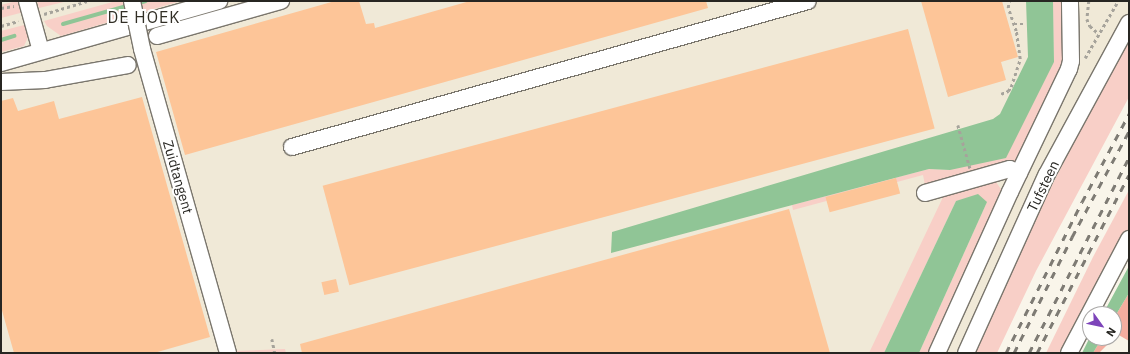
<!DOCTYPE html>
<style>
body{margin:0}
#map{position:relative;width:1130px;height:354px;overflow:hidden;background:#f9f5ea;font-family:"IBM Plex Sans",sans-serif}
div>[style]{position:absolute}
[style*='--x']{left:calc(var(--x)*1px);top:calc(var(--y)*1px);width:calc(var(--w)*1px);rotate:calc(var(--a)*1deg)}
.built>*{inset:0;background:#f0e9d7}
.green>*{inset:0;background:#f8cfc7}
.forest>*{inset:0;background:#f4ad9f}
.water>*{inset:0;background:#90c596}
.stream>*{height:4px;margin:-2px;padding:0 2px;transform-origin:2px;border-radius:2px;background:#90c596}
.building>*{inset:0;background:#fdc598;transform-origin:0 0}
.path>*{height:2.5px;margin-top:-1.25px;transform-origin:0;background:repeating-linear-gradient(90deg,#a6a39b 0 3px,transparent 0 6px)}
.roads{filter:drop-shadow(1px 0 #7a766d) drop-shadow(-1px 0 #7a766d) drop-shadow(0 1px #7a766d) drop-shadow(0 -1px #7a766d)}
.minor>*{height:16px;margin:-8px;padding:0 8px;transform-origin:8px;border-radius:8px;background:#fff}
.rail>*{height:3px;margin-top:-1.5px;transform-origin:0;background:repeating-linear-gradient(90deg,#7e7b74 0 7px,transparent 0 14px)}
.bridges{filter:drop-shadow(1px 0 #7a766d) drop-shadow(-1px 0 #7a766d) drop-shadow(0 1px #7a766d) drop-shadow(0 -1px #7a766d)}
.minor-bridge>*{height:16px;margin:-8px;padding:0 8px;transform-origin:8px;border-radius:8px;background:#fff}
span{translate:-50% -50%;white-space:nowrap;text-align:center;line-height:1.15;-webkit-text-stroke:4px #fff;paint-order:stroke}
.street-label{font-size:14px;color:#272622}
.quarter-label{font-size:16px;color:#322f26;letter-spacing:1px}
.frame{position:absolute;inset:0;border:2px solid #272622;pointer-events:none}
.north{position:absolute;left:1082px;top:306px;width:40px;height:40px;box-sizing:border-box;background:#fff;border:1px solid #a9a8a7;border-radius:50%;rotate:123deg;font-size:11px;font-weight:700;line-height:16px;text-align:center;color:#272622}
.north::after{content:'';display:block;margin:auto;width:14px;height:18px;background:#7d44ba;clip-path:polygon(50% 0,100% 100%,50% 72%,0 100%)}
</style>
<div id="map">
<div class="built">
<div style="clip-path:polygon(1px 1px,1129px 1px,1129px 83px,992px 353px,1px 353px)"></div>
</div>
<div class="green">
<div style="clip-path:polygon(16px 1px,21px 1px,24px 12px,1px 18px,1px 5px)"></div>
<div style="clip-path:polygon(37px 1px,68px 1px,39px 8px)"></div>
<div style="clip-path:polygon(116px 1px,181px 1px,61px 36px,47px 26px,44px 21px)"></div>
<div style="clip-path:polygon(1053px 1px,1064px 1px,1065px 57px,1063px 65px,1019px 159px,1014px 162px,925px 185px,923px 175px,793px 210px,792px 205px,929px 169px,950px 170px,1054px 62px)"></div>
<div style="clip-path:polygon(28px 24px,29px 35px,24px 46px,1px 52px,1px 31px)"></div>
<div style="clip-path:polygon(1129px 36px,1129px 97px,1036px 271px,997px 353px,975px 353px,1046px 197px)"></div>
<div style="clip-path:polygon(996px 182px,1003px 192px,929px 353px,919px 353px,987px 202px,956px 201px,884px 353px,869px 353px,944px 195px)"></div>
<div style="clip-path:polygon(1129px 190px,1129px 232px,1065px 353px,1046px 353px,1093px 257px)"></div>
<div style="clip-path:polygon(285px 349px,286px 353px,235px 353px,235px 351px)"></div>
</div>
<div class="forest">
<div style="clip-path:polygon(1129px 293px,1129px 341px,1117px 334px,1114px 338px,1114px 318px)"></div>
<div style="clip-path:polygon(1102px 338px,1114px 338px,1099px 353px,1093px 353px)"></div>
</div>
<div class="water">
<div style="clip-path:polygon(1026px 1px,1053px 1px,1054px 62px,1006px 158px,950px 170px,929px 169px,611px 253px,612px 232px,993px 119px,1000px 114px,1028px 57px)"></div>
<div style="clip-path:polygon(978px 194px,987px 202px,919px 353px,884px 353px,956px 201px)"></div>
<div style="clip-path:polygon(1129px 266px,1129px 293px,1114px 318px,1114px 314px,1103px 314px)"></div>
<div style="clip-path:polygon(1090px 337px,1102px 338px,1093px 353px,1082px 353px)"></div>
</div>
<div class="stream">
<div style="--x:136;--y:4;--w:10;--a:-17"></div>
<div style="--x:63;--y:24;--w:70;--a:-15.8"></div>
<div style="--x:1;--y:40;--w:14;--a:-17"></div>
</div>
<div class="building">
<div style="clip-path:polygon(335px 1px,359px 1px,366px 24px,374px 23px,375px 28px,470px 1px,706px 1px,708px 8px,185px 155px,156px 52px)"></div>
<div style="clip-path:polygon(921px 1px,1002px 1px,1018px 57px,1001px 62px,1006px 80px,948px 97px)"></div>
<div style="left:908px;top:29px;width:103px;height:606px;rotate:75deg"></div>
<div style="clip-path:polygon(142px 97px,210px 337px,154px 353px,14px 353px,1px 307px,1px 101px,13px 98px,18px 111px,54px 101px,59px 119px)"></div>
<div style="left:896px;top:178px;width:16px;height:73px;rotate:75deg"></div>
<div style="clip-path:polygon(789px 209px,830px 353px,302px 353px,300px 344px)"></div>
<div style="left:336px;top:279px;width:13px;height:15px;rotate:77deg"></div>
</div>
<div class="path">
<div style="--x:1089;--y:1;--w:18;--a:96"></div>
<div style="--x:1087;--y:19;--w:8;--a:67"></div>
<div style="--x:1090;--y:26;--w:12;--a:42"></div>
<div style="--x:1;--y:8;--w:13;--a:-9"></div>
<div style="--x:44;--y:14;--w:46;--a:-16.5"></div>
<div style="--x:1014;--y:24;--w:10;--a:0"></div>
<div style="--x:1;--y:26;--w:18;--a:-16"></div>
<div style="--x:1085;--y:58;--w:66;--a:-59.9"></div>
<div style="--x:1001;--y:94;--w:8;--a:-23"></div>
<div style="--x:1008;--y:91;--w:5;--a:-53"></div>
<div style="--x:1011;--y:87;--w:29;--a:-72"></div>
<div style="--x:1020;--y:59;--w:28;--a:-98"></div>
<div style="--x:1016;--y:31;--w:24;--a:-109"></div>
<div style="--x:1008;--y:8;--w:7;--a:-82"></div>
<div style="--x:958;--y:125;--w:45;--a:74.4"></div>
<div style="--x:272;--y:339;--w:14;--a:78"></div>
</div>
<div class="roads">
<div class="minor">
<div style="--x:27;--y:1;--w:52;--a:74.4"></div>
<div style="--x:157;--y:36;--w:129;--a:-15.8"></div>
<div style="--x:1;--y:63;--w:227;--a:-15.9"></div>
<div style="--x:1;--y:82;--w:44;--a:-2.6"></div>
<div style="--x:45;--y:80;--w:84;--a:-10.2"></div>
<div style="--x:292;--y:147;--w:536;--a:-15.8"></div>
<div style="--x:925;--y:193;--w:88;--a:-15.8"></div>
<div style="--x:1010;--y:169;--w:10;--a:24"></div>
<div style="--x:937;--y:353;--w:177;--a:-65.6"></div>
<div style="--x:1010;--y:192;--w:136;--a:-64.4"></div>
<div style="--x:1069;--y:69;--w:8;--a:-76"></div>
<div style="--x:1071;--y:61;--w:60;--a:-91"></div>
<div style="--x:966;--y:353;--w:196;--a:-65.7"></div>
<div style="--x:1047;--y:174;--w:172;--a:-61.5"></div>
<div style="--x:1069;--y:353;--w:129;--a:-62.2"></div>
</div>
</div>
<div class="rail">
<div style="--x:1006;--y:353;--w:169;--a:-63.3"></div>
<div style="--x:1082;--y:202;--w:100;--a:-61.9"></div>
<div style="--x:1014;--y:353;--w:130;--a:-63.4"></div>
<div style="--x:1072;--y:237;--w:120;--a:-61.7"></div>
<div style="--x:1029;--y:353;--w:219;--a:-62.9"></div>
<div style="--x:1037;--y:353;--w:200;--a:-62.7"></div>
</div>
<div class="bridges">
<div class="minor-bridge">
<div style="--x:132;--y:1;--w:49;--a:78.2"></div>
<div style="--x:142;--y:49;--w:316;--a:74.2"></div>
</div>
</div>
<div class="street-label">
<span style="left:178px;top:177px;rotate:74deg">Zuidtangent</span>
<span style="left:1043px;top:186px;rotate:-64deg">Tufsteen</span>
</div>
<div class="quarter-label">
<span style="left:144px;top:17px">DE HOEK</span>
</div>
<div class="frame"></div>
<div class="north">N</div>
</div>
